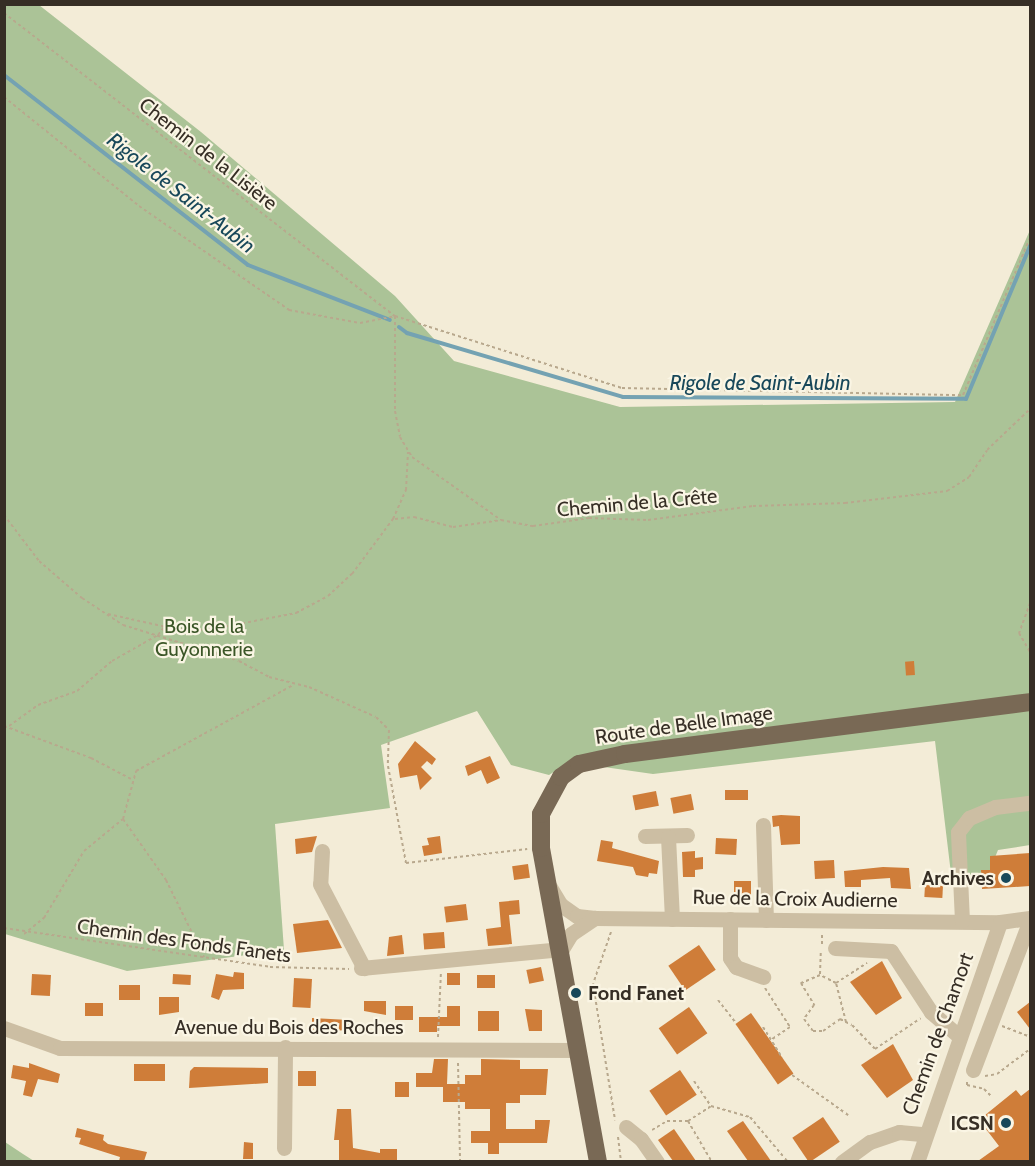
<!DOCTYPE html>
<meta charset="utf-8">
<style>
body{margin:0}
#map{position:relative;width:1035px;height:1166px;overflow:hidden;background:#f3ecd7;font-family:Cabin,sans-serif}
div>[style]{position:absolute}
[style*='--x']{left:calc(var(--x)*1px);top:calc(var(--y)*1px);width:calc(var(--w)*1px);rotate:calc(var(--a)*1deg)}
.green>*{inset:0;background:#abc397}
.stream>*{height:4px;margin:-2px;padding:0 2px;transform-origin:2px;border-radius:2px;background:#74a2b2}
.building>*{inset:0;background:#cf7d39;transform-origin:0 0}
.path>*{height:2px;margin-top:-1px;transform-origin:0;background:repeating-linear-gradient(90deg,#b8a88d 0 3px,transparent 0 6px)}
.minor>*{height:15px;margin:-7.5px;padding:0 7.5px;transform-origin:7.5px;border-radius:7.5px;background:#ccbea3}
.major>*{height:18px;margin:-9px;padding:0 9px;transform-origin:9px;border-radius:9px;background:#796955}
.dots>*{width:16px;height:16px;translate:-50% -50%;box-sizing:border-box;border:3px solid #faf5e4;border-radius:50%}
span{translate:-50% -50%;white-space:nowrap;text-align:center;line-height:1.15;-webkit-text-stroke:4.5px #faf5e4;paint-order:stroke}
.street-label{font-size:20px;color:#362e25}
.park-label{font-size:20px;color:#3b5627}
.poi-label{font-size:20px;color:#362e25;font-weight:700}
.right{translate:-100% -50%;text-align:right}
.left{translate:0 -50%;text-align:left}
.water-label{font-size:21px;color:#18485a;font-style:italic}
.frame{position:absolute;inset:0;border:6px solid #362e25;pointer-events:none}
</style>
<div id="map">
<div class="green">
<div style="clip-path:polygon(4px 5px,39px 5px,201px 132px,395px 296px,454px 361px,620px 407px,955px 402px,1030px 230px,1030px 845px,998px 850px,985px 882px,952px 882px,935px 741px,653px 774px,569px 762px,549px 775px,511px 765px,477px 711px,381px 745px,390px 808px,275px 824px,284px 950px,127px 971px,5px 934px)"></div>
<div style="clip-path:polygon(5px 1142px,23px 1154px,34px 1161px,5px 1161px)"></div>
</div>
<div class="stream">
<div style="--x:4;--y:75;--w:309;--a:37.9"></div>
<div style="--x:248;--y:265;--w:152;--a:21.2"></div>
<div style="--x:399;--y:327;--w:10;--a:37"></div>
<div style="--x:407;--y:333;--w:225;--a:16.5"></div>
<div style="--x:623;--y:397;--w:343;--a:0.3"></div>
<div style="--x:966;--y:399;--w:166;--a:-67.3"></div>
</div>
<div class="building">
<div style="left:914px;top:661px;width:14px;height:9px;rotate:86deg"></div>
<div style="clip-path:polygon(415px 741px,436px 759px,432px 765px,427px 761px,421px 767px,432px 778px,420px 790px,417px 775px,400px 778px,398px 764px)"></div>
<div style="clip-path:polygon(490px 756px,500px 778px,487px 784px,481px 770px,468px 776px,465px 766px)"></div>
<div style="left:725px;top:790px;width:23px;height:10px"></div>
<div style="left:656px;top:791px;width:15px;height:24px;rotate:79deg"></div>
<div style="left:691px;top:794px;width:16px;height:21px;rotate:79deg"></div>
<div style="clip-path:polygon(781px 815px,800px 816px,800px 844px,781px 845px,779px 826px,773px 827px,772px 816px)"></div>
<div style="clip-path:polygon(317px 836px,312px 852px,296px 854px,295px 839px)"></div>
<div style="clip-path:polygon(440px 836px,442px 853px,424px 856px,422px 846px,429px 845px,427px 838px)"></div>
<div style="left:716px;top:838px;width:21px;height:16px;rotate:3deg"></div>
<div style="clip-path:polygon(601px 840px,613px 842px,612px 848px,659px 861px,657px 874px,649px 873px,648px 877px,636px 875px,633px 867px,597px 861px)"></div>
<div style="clip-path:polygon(695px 851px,695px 858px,703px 857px,703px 869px,695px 870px,695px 877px,683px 877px,682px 852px)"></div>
<div style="clip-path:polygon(1030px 853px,1030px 886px,982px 889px,981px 870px,990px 870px,990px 856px)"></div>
<div style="left:834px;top:860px;width:18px;height:20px;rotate:87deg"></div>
<div style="left:528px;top:864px;width:14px;height:16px;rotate:82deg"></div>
<div style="clip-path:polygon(883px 867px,909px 868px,911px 889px,891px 888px,890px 878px,861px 880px,861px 887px,845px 887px,844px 871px)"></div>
<div style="left:734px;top:881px;width:17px;height:15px"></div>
<div style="left:925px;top:885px;width:18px;height:12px;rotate:3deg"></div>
<div style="clip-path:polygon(519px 900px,520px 914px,509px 915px,512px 944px,488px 946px,486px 929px,501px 927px,499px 902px)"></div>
<div style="left:466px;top:904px;width:16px;height:22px;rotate:83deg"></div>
<div style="clip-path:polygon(328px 920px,342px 948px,297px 953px,293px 924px)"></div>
<div style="left:444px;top:932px;width:16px;height:21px;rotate:86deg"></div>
<div style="clip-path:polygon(402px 935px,404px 954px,387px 956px,389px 937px)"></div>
<div style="left:699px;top:945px;width:30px;height:37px;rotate:56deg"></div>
<div style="clip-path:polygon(882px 961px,902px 998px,876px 1015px,850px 982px)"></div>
<div style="left:541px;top:967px;width:14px;height:15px;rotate:78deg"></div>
<div style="clip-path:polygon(234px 972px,244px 973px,244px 989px,223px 990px,219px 1000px,211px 997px,216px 974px,233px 977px)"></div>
<div style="left:447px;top:973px;width:13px;height:12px"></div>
<div style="left:32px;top:974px;width:19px;height:21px;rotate:3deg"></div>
<div style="left:173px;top:974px;width:18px;height:10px;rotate:3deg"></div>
<div style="left:477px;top:975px;width:18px;height:13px"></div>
<div style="left:294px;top:978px;width:18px;height:29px;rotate:3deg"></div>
<div style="left:119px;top:985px;width:21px;height:15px"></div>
<div style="clip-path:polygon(159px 997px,179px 997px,179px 1012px,159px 1015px)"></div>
<div style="clip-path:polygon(364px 1001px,386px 1001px,386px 1015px,364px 1011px)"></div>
<div style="clip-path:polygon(1030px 1002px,1030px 1029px,1017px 1012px)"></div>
<div style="left:85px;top:1003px;width:18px;height:13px"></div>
<div style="left:395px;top:1006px;width:18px;height:14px"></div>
<div style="clip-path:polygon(447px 1006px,460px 1006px,460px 1026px,437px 1026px,437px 1032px,419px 1032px,419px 1017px,447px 1017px)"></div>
<div style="left:689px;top:1007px;width:32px;height:37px;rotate:55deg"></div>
<div style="clip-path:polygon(525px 1009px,542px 1010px,542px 1031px,529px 1031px)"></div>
<div style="left:478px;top:1011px;width:21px;height:20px"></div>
<div style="left:751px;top:1013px;width:74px;height:19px;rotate:55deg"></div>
<div style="clip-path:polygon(312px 1018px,349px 1020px,348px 1030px,312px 1032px)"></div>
<div style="clip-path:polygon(893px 1044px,913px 1080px,887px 1098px,861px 1065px)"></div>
<div style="clip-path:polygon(434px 1059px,448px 1059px,447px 1084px,465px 1084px,465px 1075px,481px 1075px,481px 1059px,520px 1060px,520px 1069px,548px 1069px,546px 1095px,520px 1095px,520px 1103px,506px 1103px,506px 1129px,535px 1129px,535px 1120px,550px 1120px,547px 1143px,499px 1143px,499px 1154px,488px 1154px,488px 1143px,471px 1143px,471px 1131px,490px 1131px,490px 1109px,465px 1109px,465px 1102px,443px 1102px,443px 1087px,416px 1087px,416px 1073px,432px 1073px)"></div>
<div style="clip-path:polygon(29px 1063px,60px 1074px,58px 1083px,38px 1079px,32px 1097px,23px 1095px,26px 1081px,11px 1078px,13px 1065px,29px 1068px)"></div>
<div style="left:165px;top:1064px;width:17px;height:31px;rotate:90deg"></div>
<div style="clip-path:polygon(194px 1067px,268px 1068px,268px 1083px,189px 1088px,190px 1071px)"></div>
<div style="left:680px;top:1070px;width:30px;height:37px;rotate:56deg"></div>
<div style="left:298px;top:1071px;width:18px;height:15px"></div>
<div style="left:395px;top:1082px;width:14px;height:15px"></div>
<div style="clip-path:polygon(1030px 1089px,1030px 1161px,978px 1161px,999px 1146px,979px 1120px,1016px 1090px,1021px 1096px)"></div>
<div style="clip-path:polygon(337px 1109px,351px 1109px,353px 1148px,380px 1153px,380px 1149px,397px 1149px,397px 1161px,339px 1161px,339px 1140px,334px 1140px)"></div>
<div style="left:823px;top:1117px;width:30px;height:37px;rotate:56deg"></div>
<div style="clip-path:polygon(743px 1121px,771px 1161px,748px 1161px,727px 1131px)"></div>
<div style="clip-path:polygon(77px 1128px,104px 1135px,103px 1140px,108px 1144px,147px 1152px,144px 1161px,119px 1161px,120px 1157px,79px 1144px,81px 1138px,75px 1137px)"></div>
<div style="clip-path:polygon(674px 1129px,696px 1161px,673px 1161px,658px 1140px)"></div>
<div style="clip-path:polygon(244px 1142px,253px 1143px,253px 1159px,243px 1159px)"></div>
</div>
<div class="path">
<div style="--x:4;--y:13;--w:495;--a:37.8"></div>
<div style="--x:395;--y:316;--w:238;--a:17.6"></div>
<div style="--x:622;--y:388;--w:341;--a:1.2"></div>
<div style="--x:963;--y:395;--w:171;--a:-66.9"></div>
<div style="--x:4;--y:97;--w:174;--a:38.9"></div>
<div style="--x:139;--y:206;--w:183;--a:34.7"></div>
<div style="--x:289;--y:310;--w:72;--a:10.4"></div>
<div style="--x:360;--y:323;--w:36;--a:-11"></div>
<div style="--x:395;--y:316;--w:95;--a:90"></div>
<div style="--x:395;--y:411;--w:26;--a:79"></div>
<div style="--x:400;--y:437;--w:23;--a:59"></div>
<div style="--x:412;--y:457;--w:109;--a:35.3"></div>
<div style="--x:501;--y:520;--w:33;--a:11"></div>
<div style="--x:533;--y:526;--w:57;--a:-8.1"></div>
<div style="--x:589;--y:518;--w:59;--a:1.9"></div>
<div style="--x:648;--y:520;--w:106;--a:-7.6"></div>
<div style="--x:753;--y:506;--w:92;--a:-1.9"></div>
<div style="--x:845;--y:503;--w:103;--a:-6.7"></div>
<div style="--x:947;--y:491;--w:26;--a:-32"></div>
<div style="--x:969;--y:477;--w:32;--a:-56"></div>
<div style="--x:987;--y:450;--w:59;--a:-43.6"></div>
<div style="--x:4;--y:515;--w:58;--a:52.7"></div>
<div style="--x:39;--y:561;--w:57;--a:40.7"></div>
<div style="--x:82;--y:598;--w:49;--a:33.4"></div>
<div style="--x:123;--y:625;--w:121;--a:17.2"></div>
<div style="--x:239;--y:661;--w:34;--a:28"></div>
<div style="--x:269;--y:677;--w:41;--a:14"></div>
<div style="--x:309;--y:687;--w:73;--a:24.1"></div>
<div style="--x:376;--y:717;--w:18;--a:45"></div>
<div style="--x:389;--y:730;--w:36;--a:92"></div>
<div style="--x:388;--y:766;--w:99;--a:79.5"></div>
<div style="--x:406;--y:863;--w:122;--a:-6.6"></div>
<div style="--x:395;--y:519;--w:19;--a:-6"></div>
<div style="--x:414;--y:517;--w:40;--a:14.4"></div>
<div style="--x:453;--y:527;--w:49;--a:-8.3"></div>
<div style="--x:1030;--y:603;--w:32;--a:110"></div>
<div style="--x:1019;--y:633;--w:22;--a:60"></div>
<div style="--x:108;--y:614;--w:69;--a:12.6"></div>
<div style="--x:175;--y:629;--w:32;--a:2"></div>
<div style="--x:207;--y:630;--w:91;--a:-10.8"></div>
<div style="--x:296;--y:613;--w:36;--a:-28"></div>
<div style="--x:328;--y:596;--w:33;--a:-43"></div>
<div style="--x:352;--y:574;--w:69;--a:-53.3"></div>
<div style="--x:393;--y:519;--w:32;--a:-66"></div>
<div style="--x:406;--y:490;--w:38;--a:-87"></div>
<div style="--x:4;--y:726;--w:93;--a:20.2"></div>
<div style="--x:91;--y:758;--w:45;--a:27.7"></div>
<div style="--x:9;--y:726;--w:36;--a:-36"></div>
<div style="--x:38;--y:705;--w:41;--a:-19.7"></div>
<div style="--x:77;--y:691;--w:46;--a:-40.6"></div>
<div style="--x:112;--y:661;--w:53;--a:-29.5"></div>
<div style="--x:158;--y:635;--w:10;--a:-53"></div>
<div style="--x:123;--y:819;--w:75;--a:54.8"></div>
<div style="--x:166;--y:880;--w:86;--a:63.7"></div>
<div style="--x:4;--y:928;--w:269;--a:8.3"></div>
<div style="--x:270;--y:967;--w:79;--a:1.5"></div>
<div style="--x:611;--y:932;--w:55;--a:109.1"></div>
<div style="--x:593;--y:984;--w:138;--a:80.8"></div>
<div style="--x:24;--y:934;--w:26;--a:-39"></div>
<div style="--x:44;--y:918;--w:78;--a:-59.2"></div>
<div style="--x:84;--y:851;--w:50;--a:-39.4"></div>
<div style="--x:123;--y:819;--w:50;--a:-74.8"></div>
<div style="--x:136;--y:771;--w:179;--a:-28.7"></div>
<div style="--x:822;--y:944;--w:12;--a:-90"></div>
<div style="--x:820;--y:974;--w:24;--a:-88"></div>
<div style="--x:836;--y:983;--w:18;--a:-153"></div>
<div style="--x:820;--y:975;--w:21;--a:157"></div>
<div style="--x:801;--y:983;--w:26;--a:59"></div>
<div style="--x:814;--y:1005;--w:17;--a:126"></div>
<div style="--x:804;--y:1019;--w:15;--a:53"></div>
<div style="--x:813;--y:1031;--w:10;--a:0"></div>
<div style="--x:823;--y:1031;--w:21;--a:-35"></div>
<div style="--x:840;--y:1019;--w:13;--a:27"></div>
<div style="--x:852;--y:1025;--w:33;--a:46"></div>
<div style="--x:875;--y:1049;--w:55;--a:-34"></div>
<div style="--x:765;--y:988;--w:46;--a:57.3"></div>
<div style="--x:790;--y:1027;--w:23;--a:146"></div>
<div style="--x:718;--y:1000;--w:29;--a:52"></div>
<div style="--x:846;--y:1022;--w:40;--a:-104.4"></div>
<div style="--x:836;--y:983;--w:37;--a:-33"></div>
<div style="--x:1002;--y:1026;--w:30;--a:21"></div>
<div style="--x:763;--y:1027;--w:36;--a:58"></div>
<div style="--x:438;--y:1037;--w:65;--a:-87.4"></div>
<div style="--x:458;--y:1063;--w:99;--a:88.8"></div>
<div style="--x:792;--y:1075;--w:69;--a:35.5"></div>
<div style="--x:985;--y:1076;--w:12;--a:-9"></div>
<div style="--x:997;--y:1074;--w:41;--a:-37.1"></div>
<div style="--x:694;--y:1081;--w:30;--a:56"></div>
<div style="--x:711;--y:1106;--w:41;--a:15.8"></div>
<div style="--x:750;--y:1117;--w:59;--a:49.8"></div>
<div style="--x:967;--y:1082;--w:3;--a:90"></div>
<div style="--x:967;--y:1085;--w:17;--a:13"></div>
<div style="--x:984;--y:1089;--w:10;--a:45"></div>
<div style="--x:688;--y:1121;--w:48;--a:59.7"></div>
<div style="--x:652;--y:1130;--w:17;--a:-31"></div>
<div style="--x:667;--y:1121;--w:21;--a:0"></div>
<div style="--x:688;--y:1121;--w:27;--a:-33"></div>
<div style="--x:618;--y:1137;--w:25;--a:83"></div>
</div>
<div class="minor">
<div style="--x:763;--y:825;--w:95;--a:88.2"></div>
<div style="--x:645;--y:836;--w:42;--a:-1.4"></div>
<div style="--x:668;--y:837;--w:82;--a:87.2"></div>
<div style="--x:322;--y:851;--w:33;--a:93"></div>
<div style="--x:320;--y:884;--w:95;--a:62.4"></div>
<div style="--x:550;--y:887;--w:21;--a:59"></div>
<div style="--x:561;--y:905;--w:19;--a:35"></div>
<div style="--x:577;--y:916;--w:18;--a:6"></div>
<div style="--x:595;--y:918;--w:405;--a:0.6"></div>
<div style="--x:1000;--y:922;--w:30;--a:-8"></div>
<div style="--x:730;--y:919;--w:39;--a:90"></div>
<div style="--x:730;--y:958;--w:11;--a:56"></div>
<div style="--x:736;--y:967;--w:29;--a:20"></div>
<div style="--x:962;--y:921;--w:89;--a:-92.6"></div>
<div style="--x:958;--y:832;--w:18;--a:-52"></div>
<div style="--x:969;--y:818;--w:28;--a:-23"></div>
<div style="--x:995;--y:807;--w:35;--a:-7"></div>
<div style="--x:835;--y:948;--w:56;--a:3.1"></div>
<div style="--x:891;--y:951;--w:73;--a:56.7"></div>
<div style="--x:931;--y:1012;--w:38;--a:41"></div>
<div style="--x:361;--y:968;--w:202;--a:-5.4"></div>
<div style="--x:562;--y:949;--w:17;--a:-59"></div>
<div style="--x:571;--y:934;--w:29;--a:-34"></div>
<div style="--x:4;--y:1028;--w:59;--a:19.7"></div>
<div style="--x:60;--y:1048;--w:517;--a:0.22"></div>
<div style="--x:973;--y:1070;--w:160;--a:-69.2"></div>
<div style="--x:626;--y:1127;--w:19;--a:39"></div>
<div style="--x:641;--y:1139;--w:28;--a:55"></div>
<div style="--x:284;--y:1148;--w:101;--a:-89.4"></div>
<div style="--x:842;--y:1162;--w:34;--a:-36"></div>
<div style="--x:870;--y:1142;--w:31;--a:-19"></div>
<div style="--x:899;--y:1132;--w:25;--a:5"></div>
<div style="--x:917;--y:1162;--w:254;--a:-70.9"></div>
</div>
<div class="major">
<div style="--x:598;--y:1162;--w:319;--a:-100.3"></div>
<div style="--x:541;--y:848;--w:34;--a:-90"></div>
<div style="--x:541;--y:814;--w:42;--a:-61.6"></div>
<div style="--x:561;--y:777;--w:22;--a:-36"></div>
<div style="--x:579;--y:764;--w:47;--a:-12.3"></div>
<div style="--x:625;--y:754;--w:408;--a:-7.3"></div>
</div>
<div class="dots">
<div style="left:1006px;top:878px;background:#18485a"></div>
<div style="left:576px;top:993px;background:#18485a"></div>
<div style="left:1006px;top:1123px;background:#18485a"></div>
</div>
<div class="street-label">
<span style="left:208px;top:154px;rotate:38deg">Chemin de la Lisière</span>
<span style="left:637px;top:503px;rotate:-5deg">Chemin de la Crête</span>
<span style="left:684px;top:725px;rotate:-8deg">Route de Belle Image</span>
<span style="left:795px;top:899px;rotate:1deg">Rue de la Croix Audierne</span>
<span style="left:184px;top:941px;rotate:8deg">Chemin des Fonds Fanets</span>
<span style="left:289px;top:1027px">Avenue du Bois des Roches</span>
<span style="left:938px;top:1034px;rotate:-70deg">Chemin de Chamort</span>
</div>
<div class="park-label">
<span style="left:204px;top:638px">Bois de la<br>Guyonnerie</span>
</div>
<div class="poi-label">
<span class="right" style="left:994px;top:878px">Archives</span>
<span class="left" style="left:588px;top:993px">Fond Fanet</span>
<span class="right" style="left:994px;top:1123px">ICSN</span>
</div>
<div class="water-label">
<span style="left:181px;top:193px;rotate:38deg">Rigole de Saint-Aubin</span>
<span style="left:760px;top:383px">Rigole de Saint-Aubin</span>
</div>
<div class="frame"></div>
</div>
